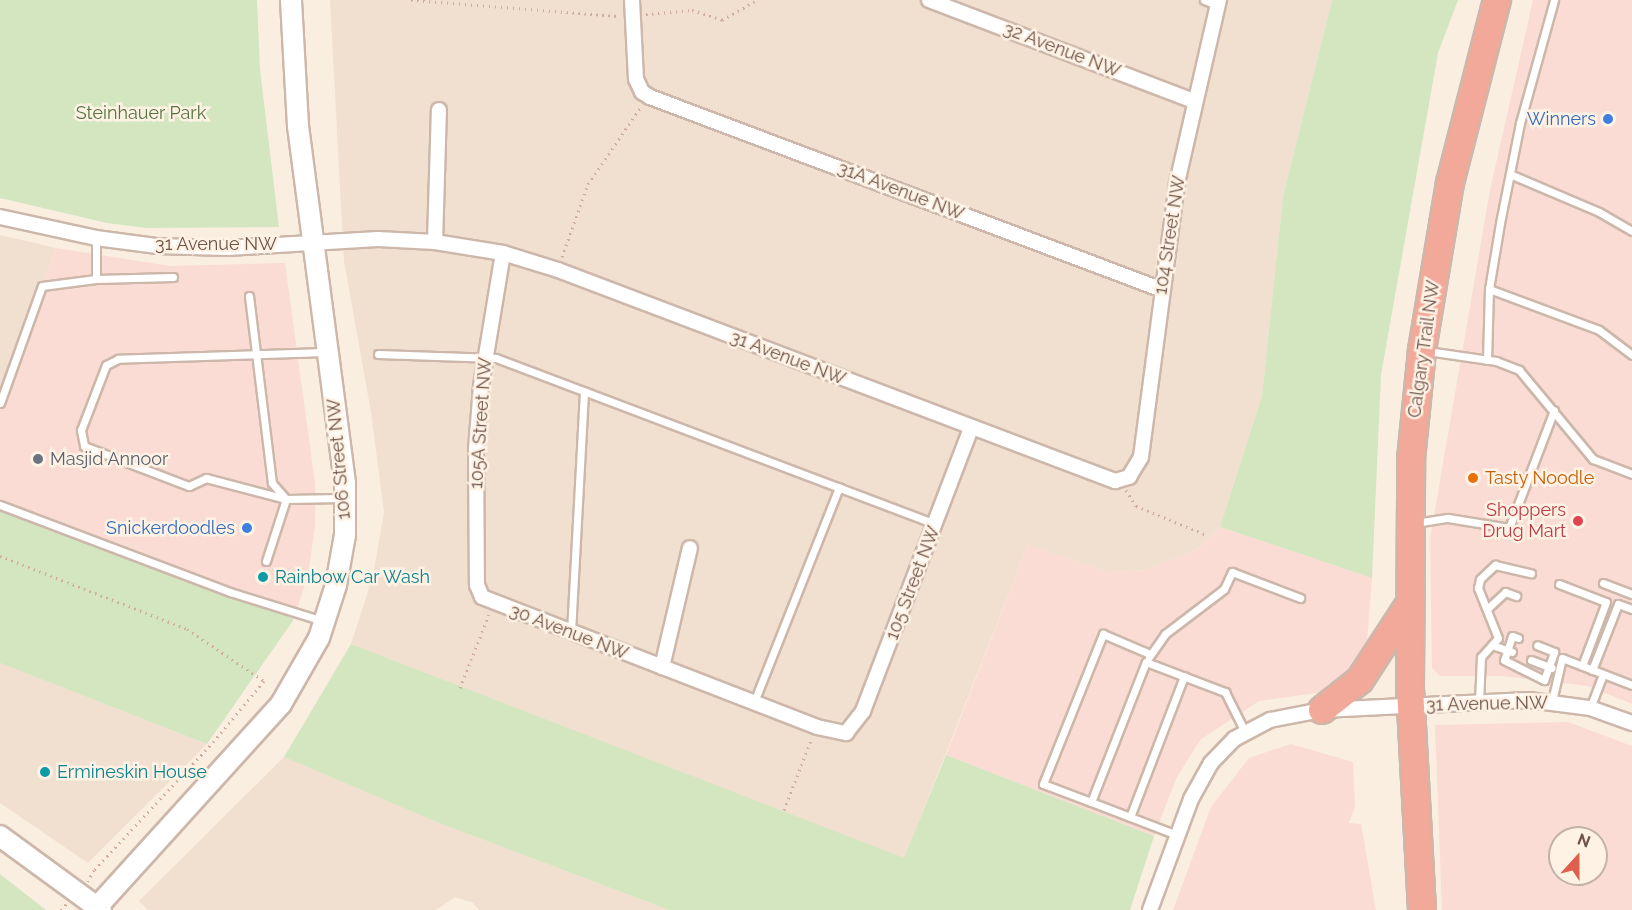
<!DOCTYPE html>
<style>
body{margin:0}
#map{position:relative;width:1632px;height:910px;overflow:hidden;background:#faeee0;font-family:Raleway,sans-serif}
div>[style]{position:absolute}
[style*='--x']{left:calc(var(--x)*1px);top:calc(var(--y)*1px);width:calc(var(--w)*1px);rotate:calc(var(--a)*1deg)}
.residential>*{inset:0;background:#f1dfcf}
.commercial>*{inset:0;background:#fadcd4}
.green>*{inset:0;background:#d3e6c0}
.path>*{height:3px;margin-top:-1.5px;transform-origin:0;background:repeating-linear-gradient(90deg,#d2ad9d 0 1.5px,transparent 0 6px)}
.roads{filter:drop-shadow(2px 0 #ccb7aa) drop-shadow(-2px 0 #ccb7aa) drop-shadow(0 2px #ccb7aa) drop-shadow(0 -2px #ccb7aa)}
.lane>*{height:7px;margin:-3.5px;padding:0 3.5px;transform-origin:3.5px;border-radius:3.5px;background:#fff}
.street>*{height:14px;margin:-7px;padding:0 7px;transform-origin:7px;border-radius:7px;background:#fff}
.secondary>*{height:20px;margin:-10px;padding:0 10px;transform-origin:10px;border-radius:10px;background:#fff}
.highway>*{height:26px;margin:-13px;padding:0 13px;transform-origin:13px;border-radius:13px;background:#f2a999}
.dots>*{width:16px;height:16px;translate:-50% -50%;box-sizing:border-box;border:3px solid #fef2e5;border-radius:50%}
span{translate:-50% -50%;white-space:nowrap;text-align:center;line-height:1.15;-webkit-text-stroke:5px #fef2e5;paint-order:stroke}
.street-label{font-size:18px;color:#6f5349}
.park-label{font-size:18px;color:#557542}
.shop-label{font-size:18px;color:#366cbe}
.right{translate:-100% -50%;text-align:right}
.worship-label{font-size:18px;color:#5b616d}
.left{translate:0 -50%;text-align:left}
.food-label{font-size:18px;color:#c56008}
.health-label{font-size:18px;color:#be3a42}
.culture-label{font-size:18px;color:#0d838f}
.north{position:absolute;left:1548px;top:826px;width:60px;height:60px;box-sizing:border-box;background:#fef2e5;border:2px solid #c5b2a7;border-radius:50%;rotate:21deg;font-size:16px;font-weight:700;line-height:24px;text-align:center;color:#6f5349}
.north::after{content:'';display:block;margin:auto;width:21px;height:27px;background:#de5f4b;clip-path:polygon(50% 0,100% 100%,50% 72%,0 100%)}
</style>
<div id="map">
<div class="residential">
<div style="clip-path:polygon(330px 0,1332px 0,1283px 196px,1262px 396px,1220px 527px,1198px 549px,1146px 570px,1108px 572px,1028px 545px,904px 859px,351px 644px,373px 576px,384px 512px,371px 412px,344px 261px)"></div>
<div style="clip-path:polygon(0 235px,56px 248px,0 394px)"></div>
<div style="clip-path:polygon(0 663px,207px 744px,88px 863px,0 803px)"></div>
<div style="clip-path:polygon(284px 757px,434px 821px,669px 910px,479px 910px,473px 903px,455px 897px,436px 910px,148px 910px,139px 901px)"></div>
</div>
<div class="commercial">
<div style="clip-path:polygon(1533px 0,1632px 0,1632px 704px,1588px 686px,1502px 676px,1440px 676px,1432px 668px,1430px 539px,1490px 190px)"></div>
<div style="clip-path:polygon(56px 248px,170px 266px,285px 263px,315px 483px,315px 527px,308px 575px,294px 619px,0 508px,0 394px)"></div>
<div style="clip-path:polygon(1220px 527px,1372px 578px,1367px 641px,1359px 665px,1344px 682px,1324px 692px,1259px 701px,1200px 740px,1176px 779px,1154px 836px,946px 755px,1028px 545px,1108px 572px,1146px 570px,1198px 549px)"></div>
<div style="clip-path:polygon(evenodd,1568px 722px,1632px 746px,1632px 910px,1442px 910px,1435px 725px,1568px 722px,1560px 838px,1596px 838px,1596px 874px,1560px 874px,1560px 838px)"></div>
<div style="clip-path:polygon(1291px 744px,1353px 762px,1355px 806px,1349px 823px,1361px 824px,1376px 910px,1173px 910px,1211px 807px,1249px 758px)"></div>
</div>
<div class="green">
<div style="clip-path:polygon(0 0,257px 0,260px 70px,279px 227px,147px 228px,107px 223px,0 198px)"></div>
<div style="clip-path:polygon(1332px 0,1458px 0,1438px 53px,1381px 375px,1372px 578px,1220px 527px,1262px 396px,1283px 196px)"></div>
<div style="clip-path:polygon(0 508px,294px 619px,207px 744px,0 663px)"></div>
<div style="clip-path:polygon(351px 644px,904px 858px,946px 755px,1154px 836px,1130px 910px,669px 910px,434px 821px,284px 757px)"></div>
<div style="clip-path:polygon(0 874px,46px 910px,0 910px)"></div>
</div>
<div class="path">
<div style="--x:411;--y:0;--w:209;--a:4.4"></div>
<div style="--x:646;--y:14;--w:46;--a:-5"></div>
<div style="--x:692;--y:10;--w:32;--a:18"></div>
<div style="--x:722;--y:20;--w:40;--a:-29.7"></div>
<div style="--x:562;--y:257;--w:77;--a:-70.4"></div>
<div style="--x:588;--y:184;--w:92;--a:-55.6"></div>
<div style="--x:1126;--y:490;--w:19;--a:58"></div>
<div style="--x:1136;--y:506;--w:77;--a:22.2"></div>
<div style="--x:0;--y:556;--w:201;--a:21.3"></div>
<div style="--x:187;--y:629;--w:93;--a:34"></div>
<div style="--x:264;--y:681;--w:78;--a:129.8"></div>
<div style="--x:214;--y:741;--w:176;--a:132.9"></div>
<div style="--x:94;--y:870;--w:13;--a:119"></div>
<div style="--x:460;--y:688;--w:79;--a:-68.6"></div>
<div style="--x:784;--y:810;--w:75;--a:-68.9"></div>
<div style="--x:61;--y:910;--w:9;--a:-49"></div>
</div>
<div class="roads">
<div class="lane">
<div style="--x:1204;--y:0;--w:14;--a:21"></div>
<div style="--x:1512;--y:175;--w:95;--a:23"></div>
<div style="--x:1599;--y:212;--w:38;--a:30"></div>
<div style="--x:96;--y:238;--w:41;--a:90"></div>
<div style="--x:1489;--y:289;--w:117;--a:20.4"></div>
<div style="--x:1599;--y:330;--w:41;--a:37.1"></div>
<div style="--x:249;--y:296;--w:188;--a:83"></div>
<div style="--x:272;--y:483;--w:21;--a:49"></div>
<div style="--x:1427;--y:351;--w:70;--a:8.2"></div>
<div style="--x:1496;--y:361;--w:25;--a:21"></div>
<div style="--x:1519;--y:370;--w:116;--a:50.3"></div>
<div style="--x:1593;--y:459;--w:42;--a:21"></div>
<div style="--x:325;--y:352;--w:207;--a:178.1"></div>
<div style="--x:118;--y:359;--w:13;--a:153"></div>
<div style="--x:106;--y:365;--w:70;--a:111"></div>
<div style="--x:81;--y:430;--w:16;--a:79"></div>
<div style="--x:84;--y:446;--w:112;--a:20.9"></div>
<div style="--x:189;--y:486;--w:19;--a:-25"></div>
<div style="--x:206;--y:478;--w:83;--a:14.7"></div>
<div style="--x:286;--y:499;--w:56;--a:-1"></div>
<div style="--x:378;--y:354;--w:118;--a:1.9"></div>
<div style="--x:496;--y:358;--w:470;--a:20.7"></div>
<div style="--x:1487;--y:360;--w:71;--a:-88.4"></div>
<div style="--x:1489;--y:289;--w:67;--a:-80.5"></div>
<div style="--x:1500;--y:223;--w:102;--a:-78.7"></div>
<div style="--x:1520;--y:123;--w:128;--a:-74.5"></div>
<div style="--x:0;--y:403;--w:124;--a:-70.3"></div>
<div style="--x:42;--y:286;--w:54;--a:-7.4"></div>
<div style="--x:96;--y:279;--w:77;--a:-1.5"></div>
<div style="--x:0;--y:505;--w:246;--a:20.7"></div>
<div style="--x:230;--y:592;--w:97;--a:17.3"></div>
<div style="--x:1415;--y:523;--w:33;--a:-9"></div>
<div style="--x:1448;--y:518;--w:62;--a:9.3"></div>
<div style="--x:1509;--y:528;--w:126;--a:-69.1"></div>
<div style="--x:266;--y:561;--w:65;--a:-72.1"></div>
<div style="--x:1603;--y:583;--w:31;--a:21"></div>
<div style="--x:1559;--y:584;--w:50;--a:21"></div>
<div style="--x:1606;--y:602;--w:68;--a:110.6"></div>
<div style="--x:1487;--y:609;--w:25;--a:-43"></div>
<div style="--x:1505;--y:592;--w:12;--a:20"></div>
<div style="--x:571;--y:632;--w:241;--a:-86.9"></div>
<div style="--x:1518;--y:638;--w:6;--a:-162"></div>
<div style="--x:1512;--y:636;--w:25;--a:108"></div>
<div style="--x:1504;--y:660;--w:45;--a:26.6"></div>
<div style="--x:1544;--y:680;--w:30;--a:-70"></div>
<div style="--x:1554;--y:652;--w:18;--a:-158"></div>
<div style="--x:1492;--y:645;--w:21;--a:19"></div>
<div style="--x:1149;--y:657;--w:28;--a:-55"></div>
<div style="--x:1165;--y:634;--w:74;--a:-37.3"></div>
<div style="--x:1224;--y:589;--w:19;--a:-65"></div>
<div style="--x:1232;--y:572;--w:73;--a:20.9"></div>
<div style="--x:1531;--y:660;--w:22;--a:21"></div>
<div style="--x:1592;--y:670;--w:71;--a:-68.5"></div>
<div style="--x:1618;--y:604;--w:15;--a:20"></div>
<div style="--x:1552;--y:701;--w:44;--a:-76.9"></div>
<div style="--x:1562;--y:658;--w:75;--a:21.1"></div>
<div style="--x:754;--y:702;--w:231;--a:-68.4"></div>
<div style="--x:1479;--y:702;--w:45;--a:-87.5"></div>
<div style="--x:1481;--y:657;--w:25;--a:-48"></div>
<div style="--x:1498;--y:638;--w:54;--a:-111.8"></div>
<div style="--x:1478;--y:588;--w:9;--a:-77"></div>
<div style="--x:1480;--y:579;--w:21;--a:-43"></div>
<div style="--x:1495;--y:565;--w:37;--a:13"></div>
<div style="--x:1590;--y:708;--w:36;--a:-69"></div>
<div style="--x:1091;--y:802;--w:51;--a:-159.4"></div>
<div style="--x:1043;--y:784;--w:162;--a:-68.2"></div>
<div style="--x:1103;--y:634;--w:51;--a:23.1"></div>
<div style="--x:1130;--y:817;--w:151;--a:-69"></div>
<div style="--x:1177;--y:835;--w:92;--a:-159"></div>
<div style="--x:1091;--y:802;--w:150;--a:-68.6"></div>
<div style="--x:1146;--y:662;--w:85;--a:20.8"></div>
<div style="--x:1225;--y:692;--w:45;--a:63.4"></div>
</div>
<div class="street">
<div style="--x:632;--y:0;--w:79;--a:87.1"></div>
<div style="--x:636;--y:79;--w:14;--a:65"></div>
<div style="--x:642;--y:92;--w:9;--a:32"></div>
<div style="--x:650;--y:97;--w:545;--a:20.63"></div>
<div style="--x:929;--y:0;--w:284;--a:20.9"></div>
<div style="--x:0;--y:217;--w:98;--a:12.3"></div>
<div style="--x:96;--y:238;--w:62;--a:7.5"></div>
<div style="--x:157;--y:246;--w:70;--a:1.6"></div>
<div style="--x:227;--y:248;--w:151;--a:-3.4"></div>
<div style="--x:378;--y:239;--w:57;--a:3"></div>
<div style="--x:435;--y:242;--w:69;--a:9.2"></div>
<div style="--x:503;--y:253;--w:58;--a:17.2"></div>
<div style="--x:558;--y:270;--w:596;--a:20.75"></div>
<div style="--x:1115;--y:481;--w:15;--a:-16"></div>
<div style="--x:1129;--y:477;--w:23;--a:-59"></div>
<div style="--x:1141;--y:457;--w:276;--a:-82.5"></div>
<div style="--x:1177;--y:183;--w:188;--a:-77.1"></div>
<div style="--x:435;--y:242;--w:132;--a:-88.3"></div>
<div style="--x:503;--y:253;--w:135;--a:99.4"></div>
<div style="--x:481;--y:386;--w:64;--a:94.5"></div>
<div style="--x:476;--y:450;--w:135;--a:89.6"></div>
<div style="--x:477;--y:585;--w:13;--a:67"></div>
<div style="--x:482;--y:597;--w:359;--a:21.2"></div>
<div style="--x:817;--y:727;--w:30;--a:12"></div>
<div style="--x:846;--y:733;--w:28;--a:-52"></div>
<div style="--x:863;--y:711;--w:303;--a:-69.1"></div>
<div style="--x:662;--y:667;--w:122;--a:-76.8"></div>
<div style="--x:1150;--y:910;--w:118;--a:-69.7"></div>
<div style="--x:1191;--y:799;--w:41;--a:-60.9"></div>
<div style="--x:1211;--y:763;--w:33;--a:-46"></div>
<div style="--x:1234;--y:739;--w:41;--a:-27.8"></div>
<div style="--x:1270;--y:720;--w:53;--a:-10.9"></div>
<div style="--x:1322;--y:710;--w:207;--a:-2.8"></div>
<div style="--x:1529;--y:700;--w:62;--a:7.5"></div>
<div style="--x:1590;--y:708;--w:45;--a:19.7"></div>
</div>
<div class="secondary">
<div style="--x:0;--y:836;--w:125;--a:36.2"></div>
<div style="--x:97;--y:907;--w:274;--a:-47.8"></div>
<div style="--x:281;--y:704;--w:76;--a:-60.1"></div>
<div style="--x:319;--y:638;--w:56;--a:-72.2"></div>
<div style="--x:336;--y:585;--w:51;--a:-79.8"></div>
<div style="--x:345;--y:535;--w:52;--a:-90"></div>
<div style="--x:345;--y:483;--w:360;--a:-97.5"></div>
<div style="--x:298;--y:126;--w:126;--a:-93.2"></div>
</div>
<div class="highway">
<div style="--x:1322;--y:710;--w:48;--a:-38.3"></div>
<div style="--x:1360;--y:680;--w:88;--a:-57"></div>
<div style="--x:1422;--y:910;--w:223;--a:-93.1"></div>
<div style="--x:1410;--y:687;--w:228;--a:-89.7"></div>
<div style="--x:1411;--y:459;--w:110;--a:-84.2"></div>
<div style="--x:1422;--y:350;--w:169;--a:-80.5"></div>
<div style="--x:1450;--y:183;--w:189;--a:-75.6"></div>
</div>
</div>
<div class="dots">
<div style="left:1608px;top:119px;background:#3f7fe0"></div>
<div style="left:38px;top:459px;background:#6b7280"></div>
<div style="left:1473px;top:478px;background:#e8710a"></div>
<div style="left:1578px;top:521px;background:#e0444e"></div>
<div style="left:247px;top:528px;background:#3f7fe0"></div>
<div style="left:263px;top:577px;background:#0f9aa8"></div>
<div style="left:45px;top:772px;background:#0f9aa8"></div>
</div>
<div class="street-label">
<span style="left:1062px;top:50px;rotate:21deg">32 Avenue NW</span>
<span style="left:901px;top:191px;rotate:21deg">31A Avenue NW</span>
<span style="left:1170px;top:235px;rotate:-81deg">104 Street NW</span>
<span style="left:216px;top:244px">31 Avenue NW</span>
<span style="left:1424px;top:349px;rotate:-82deg">Calgary Trail NW</span>
<span style="left:788px;top:358px;rotate:21deg">31 Avenue NW</span>
<span style="left:481px;top:423px;rotate:-86deg">105A Street NW</span>
<span style="left:339px;top:459px;rotate:-95deg">106 Street NW</span>
<span style="left:913px;top:583px;rotate:-69deg">105 Street NW</span>
<span style="left:569px;top:632px;rotate:21deg">30 Avenue NW</span>
<span style="left:1487px;top:704px;rotate:-1deg">31 Avenue NW</span>
</div>
<div class="park-label">
<span style="left:141px;top:113px">Steinhauer Park</span>
</div>
<div class="shop-label">
<span class="right" style="left:1596px;top:119px">Winners</span>
<span class="right" style="left:235px;top:528px">Snickerdoodles</span>
</div>
<div class="worship-label">
<span class="left" style="left:50px;top:459px">Masjid Annoor</span>
</div>
<div class="food-label">
<span class="left" style="left:1485px;top:478px">Tasty Noodle</span>
</div>
<div class="health-label">
<span class="right" style="left:1566px;top:521px">Shoppers<br>Drug Mart</span>
</div>
<div class="culture-label">
<span class="left" style="left:275px;top:577px">Rainbow Car Wash</span>
<span class="left" style="left:57px;top:772px">Ermineskin House</span>
</div>
<div class="north">N</div>
</div>
